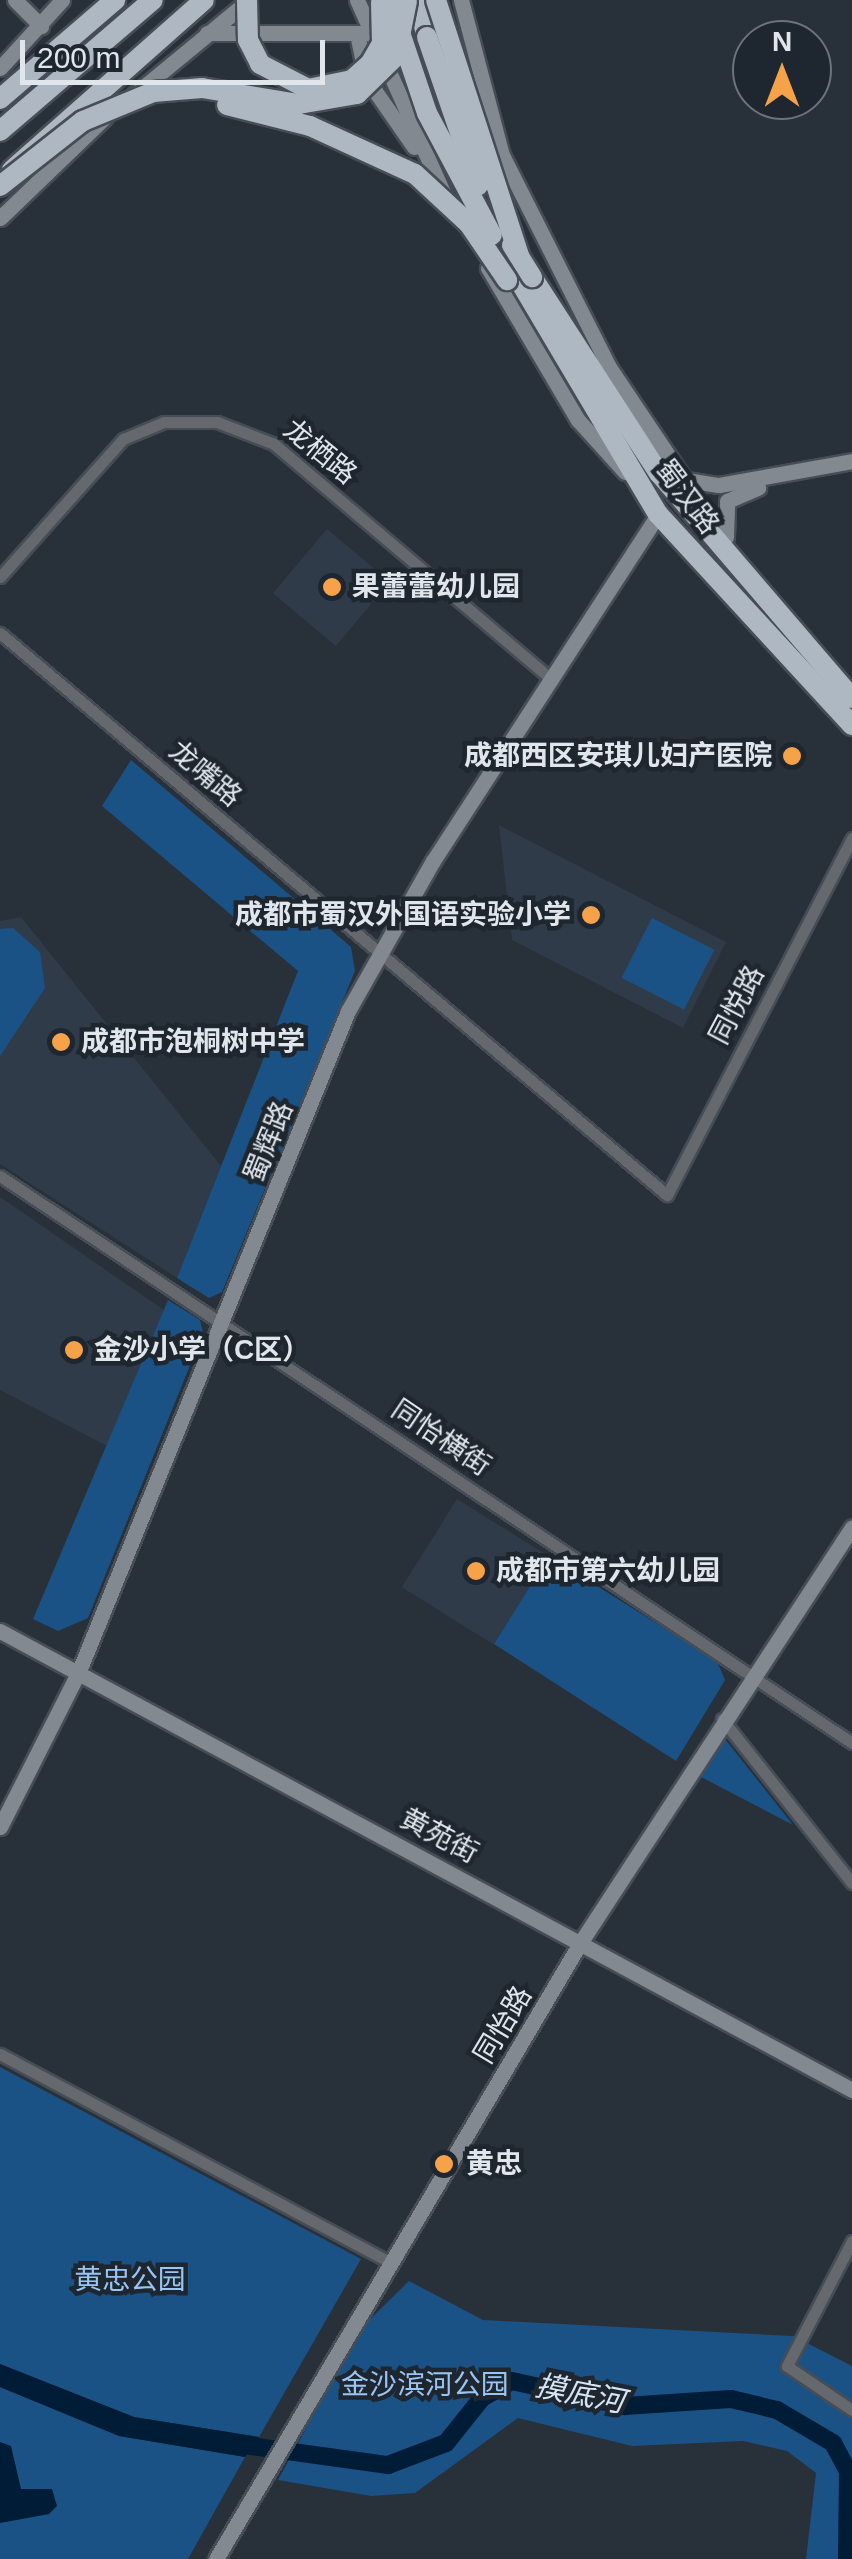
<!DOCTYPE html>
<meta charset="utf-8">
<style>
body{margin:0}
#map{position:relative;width:852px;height:2559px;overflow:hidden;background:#283039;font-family:Arial,"Noto Sans SC",sans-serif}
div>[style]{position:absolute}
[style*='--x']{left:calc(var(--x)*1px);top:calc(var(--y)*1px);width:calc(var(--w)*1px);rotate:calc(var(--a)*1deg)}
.built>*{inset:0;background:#303b49;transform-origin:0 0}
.green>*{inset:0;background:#1b5286;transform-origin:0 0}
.water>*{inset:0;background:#001c37}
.river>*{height:18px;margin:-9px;padding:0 9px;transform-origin:9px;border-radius:9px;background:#001c37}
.roads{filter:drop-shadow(2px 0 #464d56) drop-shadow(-2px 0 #464d56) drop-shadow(0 2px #464d56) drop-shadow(0 -2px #464d56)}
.street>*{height:11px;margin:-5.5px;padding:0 5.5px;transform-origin:5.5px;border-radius:5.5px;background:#65696e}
.secondary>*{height:15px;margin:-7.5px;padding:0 7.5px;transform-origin:7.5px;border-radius:7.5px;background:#838990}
.highway>*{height:20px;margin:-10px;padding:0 10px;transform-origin:10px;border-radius:10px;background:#aeb8c3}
.bridges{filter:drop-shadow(2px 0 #464d56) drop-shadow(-2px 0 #464d56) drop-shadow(0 2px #464d56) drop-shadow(0 -2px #464d56)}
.highway-bridge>*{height:20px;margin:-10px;padding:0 10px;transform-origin:10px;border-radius:10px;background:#aeb8c3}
.dots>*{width:28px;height:28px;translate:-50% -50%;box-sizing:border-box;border:5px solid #1e262f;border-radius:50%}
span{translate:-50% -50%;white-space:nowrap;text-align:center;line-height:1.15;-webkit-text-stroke:9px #1e262f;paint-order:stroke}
.street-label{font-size:28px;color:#e1e6ec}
.poi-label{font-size:28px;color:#e1e6ec;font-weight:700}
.left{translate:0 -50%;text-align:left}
.right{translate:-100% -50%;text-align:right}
.park-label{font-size:28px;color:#99c5f4}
.water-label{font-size:30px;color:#d6e4f5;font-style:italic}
.north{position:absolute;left:732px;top:20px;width:100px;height:100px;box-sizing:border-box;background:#1e262f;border:2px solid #6c737b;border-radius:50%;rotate:0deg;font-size:28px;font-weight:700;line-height:40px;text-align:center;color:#e1e6ec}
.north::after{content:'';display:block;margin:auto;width:35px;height:45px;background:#f6a248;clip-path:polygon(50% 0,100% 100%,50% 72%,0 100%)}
.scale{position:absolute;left:20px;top:40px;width:305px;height:45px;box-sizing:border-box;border:5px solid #e1e6ec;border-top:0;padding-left:12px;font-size:30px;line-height:35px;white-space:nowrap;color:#e1e6ec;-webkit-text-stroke:8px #1e262f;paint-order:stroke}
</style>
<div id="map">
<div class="built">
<div style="left:327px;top:529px;width:82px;height:84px;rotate:40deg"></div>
<div style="clip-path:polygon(499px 825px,726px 942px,683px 1028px,512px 940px)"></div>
<div style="clip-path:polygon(21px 917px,221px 1166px,177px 1278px,0 1164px,0 921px)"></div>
<div style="clip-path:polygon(0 1197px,164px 1310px,107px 1446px,0 1390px)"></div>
<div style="left:457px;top:1499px;width:108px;height:104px;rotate:32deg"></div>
</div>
<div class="green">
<div style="clip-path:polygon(131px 760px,351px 947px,355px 971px,222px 1292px,209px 1298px,177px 1278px,298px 971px,102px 806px)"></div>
<div style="left:652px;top:918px;width:70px;height:67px;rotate:27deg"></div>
<div style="clip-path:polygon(13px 928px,40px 952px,45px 988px,0 1056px,0 929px)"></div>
<div style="clip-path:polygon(168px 1300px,200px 1320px,203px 1333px,88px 1618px,58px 1631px,33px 1619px)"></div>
<div style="clip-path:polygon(549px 1556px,717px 1661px,725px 1680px,676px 1761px,494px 1644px)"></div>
<div style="clip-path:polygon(725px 1739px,793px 1825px,701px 1777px)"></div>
<div style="clip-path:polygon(0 2067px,361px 2259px,259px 2437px,134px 2417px,0 2364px)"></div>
<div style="clip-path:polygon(409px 2281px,483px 2320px,793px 2336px,852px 2366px,852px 2559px,806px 2559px,816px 2473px,787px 2451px,743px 2441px,632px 2446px,518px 2418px,415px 2493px,371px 2496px,278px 2480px,360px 2329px)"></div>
<div style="clip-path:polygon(0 2387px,119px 2436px,245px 2457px,188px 2559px,0 2559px)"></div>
</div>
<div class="water">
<div style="clip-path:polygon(0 2364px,134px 2417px,259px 2437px,245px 2457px,119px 2436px,0 2387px)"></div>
<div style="clip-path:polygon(0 2442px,11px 2446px,21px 2489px,52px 2489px,57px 2506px,49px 2514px,0 2523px)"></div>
</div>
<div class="river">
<div style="--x:229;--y:2443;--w:161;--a:7.9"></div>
<div style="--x:388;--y:2465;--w:62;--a:-20.8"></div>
<div style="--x:446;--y:2443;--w:58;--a:-51.3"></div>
<div style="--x:482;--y:2398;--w:34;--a:-30"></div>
<div style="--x:512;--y:2381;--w:116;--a:12.5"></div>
<div style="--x:625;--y:2406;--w:106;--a:-3.8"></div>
<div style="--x:731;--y:2399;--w:47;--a:13.4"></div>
<div style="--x:777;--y:2410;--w:65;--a:30.5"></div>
<div style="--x:833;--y:2443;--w:32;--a:62"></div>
<div style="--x:848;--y:2471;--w:88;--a:90.7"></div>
</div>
<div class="roads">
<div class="street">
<div style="--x:0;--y:577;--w:185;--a:-48.3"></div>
<div style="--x:123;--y:439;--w:44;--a:-22.5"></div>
<div style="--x:164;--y:422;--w:53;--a:0"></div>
<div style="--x:217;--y:422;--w:61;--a:21.1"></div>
<div style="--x:274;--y:444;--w:365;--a:40.3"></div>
<div style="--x:0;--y:633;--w:872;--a:40.12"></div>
<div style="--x:667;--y:1195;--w:402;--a:-62.6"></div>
<div style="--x:0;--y:1176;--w:1023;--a:33.64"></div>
<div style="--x:722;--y:1719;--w:209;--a:51.6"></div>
<div style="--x:0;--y:2054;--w:443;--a:28.1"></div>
<div style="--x:852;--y:2241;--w:141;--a:117.5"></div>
<div style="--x:787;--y:2366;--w:78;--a:34.1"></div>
</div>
<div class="secondary">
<div style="--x:15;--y:0;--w:37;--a:45"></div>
<div style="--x:357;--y:0;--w:216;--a:65.9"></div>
<div style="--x:461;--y:0;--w:160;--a:75.2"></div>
<div style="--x:502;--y:155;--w:237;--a:63.2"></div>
<div style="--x:609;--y:367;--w:178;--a:56.2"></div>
<div style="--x:207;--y:33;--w:162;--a:0"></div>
<div style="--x:357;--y:33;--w:46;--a:78.7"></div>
<div style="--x:366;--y:78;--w:84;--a:55.2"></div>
<div style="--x:0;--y:68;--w:92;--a:-47.6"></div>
<div style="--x:135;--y:94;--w:148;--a:-39.5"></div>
<div style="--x:0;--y:218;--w:146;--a:-43.9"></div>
<div style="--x:488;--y:268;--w:177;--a:59.4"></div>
<div style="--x:578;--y:420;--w:70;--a:47.9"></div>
<div style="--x:680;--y:479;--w:39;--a:9"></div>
<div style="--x:719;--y:485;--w:135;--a:-10.2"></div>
<div style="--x:726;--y:537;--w:36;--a:-88"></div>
<div style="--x:727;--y:501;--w:34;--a:-23"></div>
<div style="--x:0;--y:1631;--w:968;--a:28.31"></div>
<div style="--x:0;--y:1827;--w:175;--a:-63.1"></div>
<div style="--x:79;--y:1671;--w:713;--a:-67.83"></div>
<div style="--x:348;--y:1011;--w:172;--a:-60.5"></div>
<div style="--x:433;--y:861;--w:414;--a:-57"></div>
<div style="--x:216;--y:2559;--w:719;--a:-59.41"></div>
<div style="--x:582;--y:1940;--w:493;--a:-56.8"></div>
</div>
<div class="highway">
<div style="--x:417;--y:0;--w:38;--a:75"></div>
<div style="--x:0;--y:99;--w:152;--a:-40.7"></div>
<div style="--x:0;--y:131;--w:201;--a:-40.6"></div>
<div style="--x:12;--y:170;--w:256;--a:-41.5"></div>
<div style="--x:516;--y:275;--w:278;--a:59.3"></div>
<div style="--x:658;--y:514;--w:287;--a:47.4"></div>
<div style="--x:532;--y:277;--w:234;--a:57.1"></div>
<div style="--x:659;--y:473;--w:296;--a:49.4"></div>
</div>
</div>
<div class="bridges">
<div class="highway-bridge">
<div style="--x:247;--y:0;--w:40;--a:88.6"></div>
<div style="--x:248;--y:40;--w:27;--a:63"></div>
<div style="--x:260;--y:64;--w:54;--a:27.5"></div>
<div style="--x:308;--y:89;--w:45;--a:-11.6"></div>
<div style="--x:352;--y:80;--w:24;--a:-42"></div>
<div style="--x:370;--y:64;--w:24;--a:-60"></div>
<div style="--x:382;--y:43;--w:41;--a:-91.4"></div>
<div style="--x:389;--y:0;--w:119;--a:71.4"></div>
<div style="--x:427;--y:113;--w:138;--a:62"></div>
<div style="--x:436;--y:0;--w:269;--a:72"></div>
<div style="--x:427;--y:37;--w:157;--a:71"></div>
<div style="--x:227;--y:105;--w:86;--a:14.2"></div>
<div style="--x:310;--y:126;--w:115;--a:24.6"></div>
<div style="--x:415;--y:174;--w:74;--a:42.8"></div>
<div style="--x:469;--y:224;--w:68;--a:55.8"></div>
<div style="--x:0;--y:186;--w:105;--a:-38.1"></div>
<div style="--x:83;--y:121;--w:76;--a:-22.5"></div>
<div style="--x:153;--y:92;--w:49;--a:-4.7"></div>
<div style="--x:202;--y:88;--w:98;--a:9.4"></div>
<div style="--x:299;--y:104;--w:59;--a:-9.8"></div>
<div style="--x:357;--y:94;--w:54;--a:-44.3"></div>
<div style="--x:396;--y:56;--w:56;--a:-78.7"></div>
<div style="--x:512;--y:245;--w:38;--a:58"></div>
</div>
</div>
<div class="dots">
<div style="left:332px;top:587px;background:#f6a248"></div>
<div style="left:792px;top:756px;background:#f6a248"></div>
<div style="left:591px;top:915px;background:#f6a248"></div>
<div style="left:61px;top:1042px;background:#f6a248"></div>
<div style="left:74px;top:1350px;background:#f6a248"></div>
<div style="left:476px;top:1571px;background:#f6a248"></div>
<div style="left:444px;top:2164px;background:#f6a248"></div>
</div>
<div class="street-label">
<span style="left:320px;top:452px;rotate:39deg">龙栖路</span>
<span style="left:687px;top:497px;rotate:53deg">蜀汉路</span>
<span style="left:205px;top:774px;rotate:40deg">龙嘴路</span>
<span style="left:737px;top:1005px;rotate:-62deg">同悦路</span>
<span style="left:269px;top:1142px;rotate:-68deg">蜀辉路</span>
<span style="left:441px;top:1438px;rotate:34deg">同怡横街</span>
<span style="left:439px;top:1836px;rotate:28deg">黄苑街</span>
<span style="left:503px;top:2025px;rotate:-59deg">同怡路</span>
</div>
<div class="poi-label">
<span class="left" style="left:352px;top:587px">果蕾蕾幼儿园</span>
<span class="right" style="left:772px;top:756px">成都西区安琪儿妇产医院</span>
<span class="right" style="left:571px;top:915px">成都市蜀汉外国语实验小学</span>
<span class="left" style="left:81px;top:1042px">成都市泡桐树中学</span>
<span class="left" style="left:94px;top:1350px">金沙小学（C区）</span>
<span class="left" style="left:496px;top:1571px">成都市第六幼儿园</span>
<span class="left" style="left:466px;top:2164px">黄忠</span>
</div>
<div class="park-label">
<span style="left:130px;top:2280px">黄忠公园</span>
<span style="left:425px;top:2385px">金沙滨河公园</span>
</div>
<div class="water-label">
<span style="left:580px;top:2394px;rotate:11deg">摸底河</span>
</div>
<div class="north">N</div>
<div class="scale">200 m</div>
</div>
